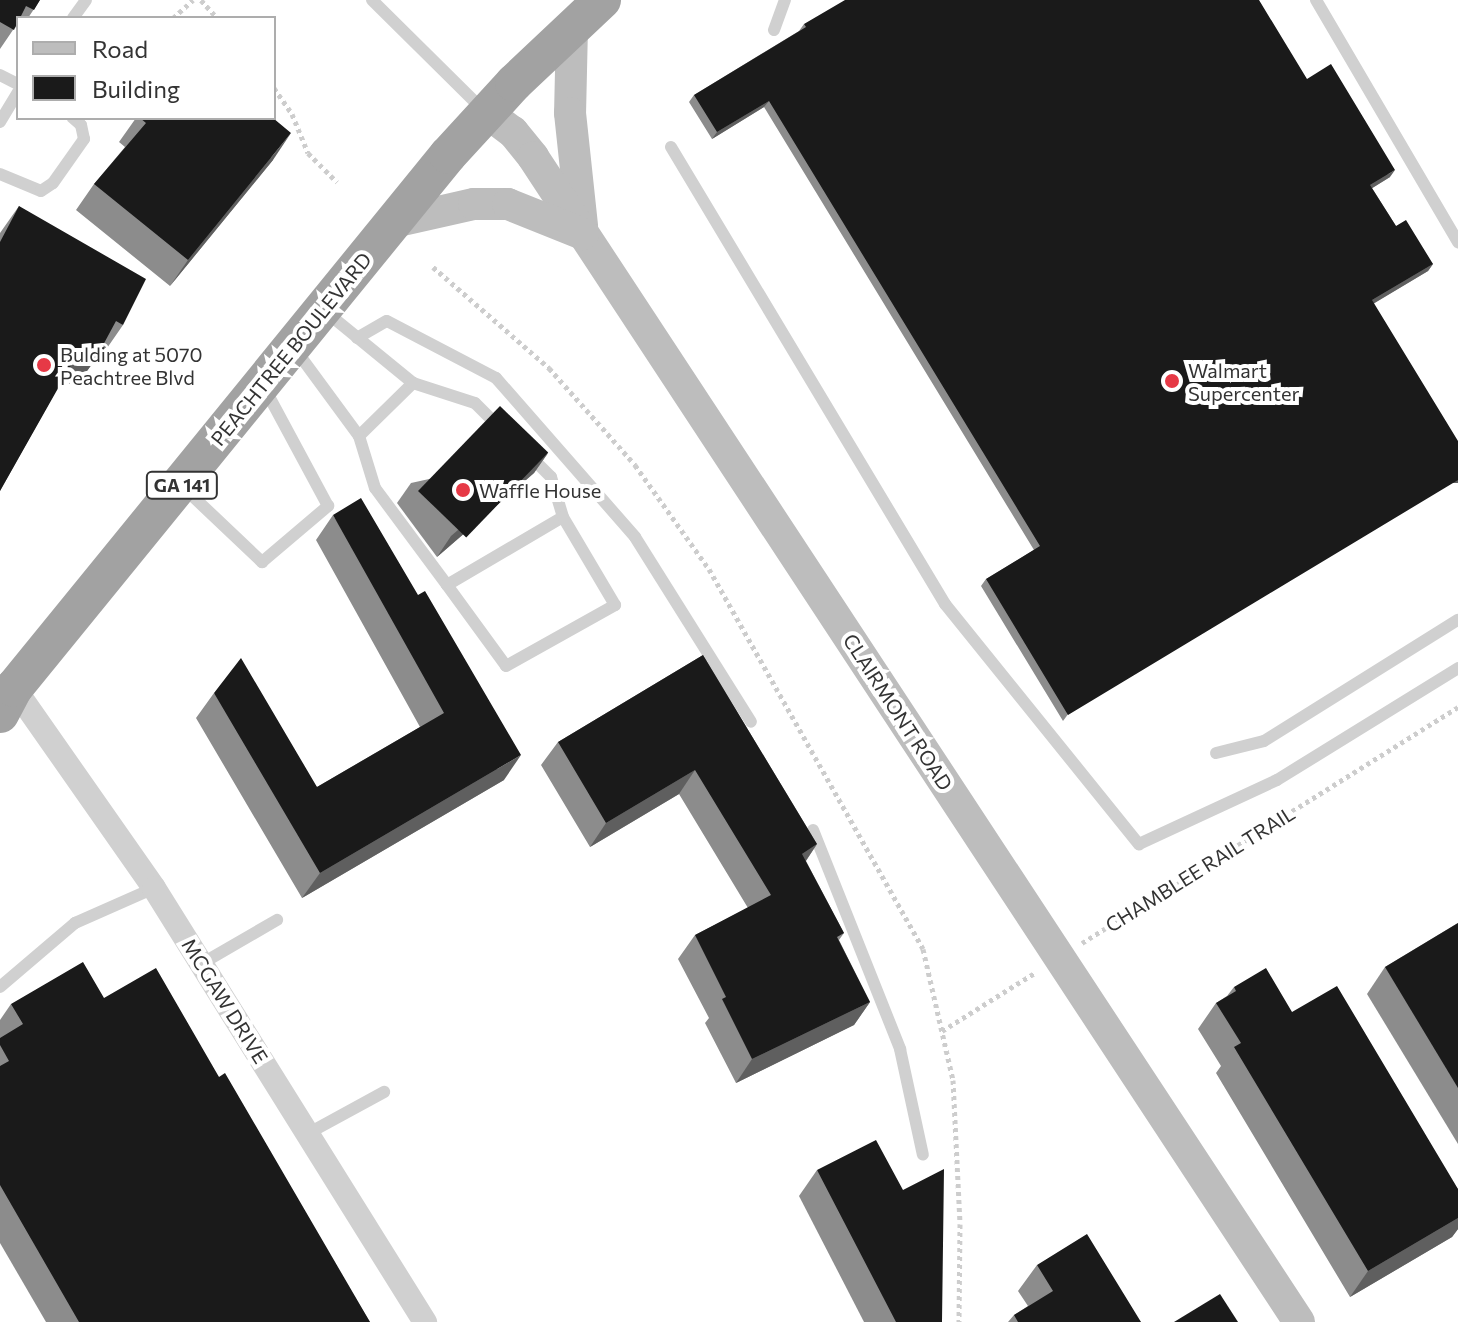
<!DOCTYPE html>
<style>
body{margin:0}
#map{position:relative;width:1458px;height:1322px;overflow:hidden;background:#fff;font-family:Commissioner,sans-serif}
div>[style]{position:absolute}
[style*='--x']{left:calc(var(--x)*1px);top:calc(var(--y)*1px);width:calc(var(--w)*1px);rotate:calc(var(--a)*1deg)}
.path>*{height:5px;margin-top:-2.5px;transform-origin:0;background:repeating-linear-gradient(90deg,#cdcdcd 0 4px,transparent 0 8px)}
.service>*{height:12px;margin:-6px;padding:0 6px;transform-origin:6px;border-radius:6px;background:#d0d0d0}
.minor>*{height:24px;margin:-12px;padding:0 12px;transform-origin:12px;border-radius:12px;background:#d0d0d0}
.secondary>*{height:32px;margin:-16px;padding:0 16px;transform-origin:16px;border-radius:16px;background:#bdbdbd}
.trunk>*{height:38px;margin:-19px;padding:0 19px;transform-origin:19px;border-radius:19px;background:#a2a2a2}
.wall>*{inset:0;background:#8c8c8c}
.shaded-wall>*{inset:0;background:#5f5f5f;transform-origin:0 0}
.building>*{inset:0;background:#1a1a1a;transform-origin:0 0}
.dots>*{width:22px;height:22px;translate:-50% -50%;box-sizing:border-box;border:4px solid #fff;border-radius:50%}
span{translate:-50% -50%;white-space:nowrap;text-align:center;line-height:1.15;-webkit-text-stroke:8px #fff;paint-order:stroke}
.shield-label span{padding:2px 6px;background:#fff;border:2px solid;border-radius:6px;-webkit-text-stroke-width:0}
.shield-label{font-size:18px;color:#333;font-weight:700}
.street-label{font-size:20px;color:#333}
.poi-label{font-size:20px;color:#333}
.left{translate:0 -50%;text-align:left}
.legend{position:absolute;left:16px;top:16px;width:260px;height:104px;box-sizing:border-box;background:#fff;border:2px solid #adadad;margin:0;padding:10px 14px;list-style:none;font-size:24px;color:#333}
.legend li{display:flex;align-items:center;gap:16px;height:40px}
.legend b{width:40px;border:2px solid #adadad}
</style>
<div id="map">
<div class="path">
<div style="--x:201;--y:0;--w:24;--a:48"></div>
<div style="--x:173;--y:18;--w:27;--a:-42"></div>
<div style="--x:274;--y:88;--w:32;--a:55"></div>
<div style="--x:292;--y:114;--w:42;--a:67.7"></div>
<div style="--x:308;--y:153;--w:41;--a:45"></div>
<div style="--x:433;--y:267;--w:154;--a:41"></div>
<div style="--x:549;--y:368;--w:130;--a:48.4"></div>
<div style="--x:635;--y:465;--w:128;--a:54.6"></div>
<div style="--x:709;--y:569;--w:436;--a:60.6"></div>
<div style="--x:923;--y:949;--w:134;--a:77.1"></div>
<div style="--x:953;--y:1080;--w:144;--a:87.2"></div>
<div style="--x:960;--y:1224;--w:98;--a:90.6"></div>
<div style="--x:1082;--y:943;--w:444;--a:-32.1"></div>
<div style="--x:942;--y:1031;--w:111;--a:-32.1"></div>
</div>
<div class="service">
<div style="--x:372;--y:0;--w:156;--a:44.7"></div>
<div style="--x:1316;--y:0;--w:281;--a:59.6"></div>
<div style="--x:73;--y:18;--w:22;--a:-54"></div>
<div style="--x:774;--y:30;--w:32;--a:-70"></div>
<div style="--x:0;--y:75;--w:20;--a:27"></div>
<div style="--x:0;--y:122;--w:35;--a:-59"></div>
<div style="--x:671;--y:147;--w:533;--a:59.05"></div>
<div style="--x:945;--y:604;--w:309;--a:51.1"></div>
<div style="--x:1139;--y:844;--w:152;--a:-24.9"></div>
<div style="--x:1277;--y:780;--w:213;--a:-31.7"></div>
<div style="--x:0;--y:174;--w:44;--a:22.5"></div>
<div style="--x:41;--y:191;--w:14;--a:-34"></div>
<div style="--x:53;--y:183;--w:54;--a:-54.8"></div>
<div style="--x:84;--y:139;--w:14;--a:-102"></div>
<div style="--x:81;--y:125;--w:11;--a:-139"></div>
<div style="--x:357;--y:338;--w:34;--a:-30"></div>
<div style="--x:387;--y:321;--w:123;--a:27.6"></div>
<div style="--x:496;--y:378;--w:211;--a:48.8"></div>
<div style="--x:635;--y:537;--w:218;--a:57.9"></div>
<div style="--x:295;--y:349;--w:108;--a:53.7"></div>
<div style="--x:359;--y:436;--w:76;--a:-44.5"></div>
<div style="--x:413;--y:383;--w:114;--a:-140.7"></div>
<div style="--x:413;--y:383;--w:65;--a:17.9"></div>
<div style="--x:475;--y:403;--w:34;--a:45"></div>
<div style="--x:359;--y:436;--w:54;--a:72.9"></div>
<div style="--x:375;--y:488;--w:121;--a:53.4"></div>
<div style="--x:447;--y:585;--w:134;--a:-30.4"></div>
<div style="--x:563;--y:517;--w:42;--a:-106.7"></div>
<div style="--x:551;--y:477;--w:30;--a:-135"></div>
<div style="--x:184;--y:488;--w:108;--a:43.5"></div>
<div style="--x:262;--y:562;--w:87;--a:-40.3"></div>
<div style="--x:328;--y:506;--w:135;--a:-118.3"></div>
<div style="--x:447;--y:585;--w:100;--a:53.9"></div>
<div style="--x:506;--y:666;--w:125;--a:-29.2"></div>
<div style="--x:615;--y:605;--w:102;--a:-120.6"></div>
<div style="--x:1216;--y:753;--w:49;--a:-14"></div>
<div style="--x:1264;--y:741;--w:229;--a:-32"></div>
<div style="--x:813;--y:830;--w:236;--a:68.3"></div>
<div style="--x:900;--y:1049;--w:108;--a:77.8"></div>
<div style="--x:201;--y:964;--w:88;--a:-30.1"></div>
<div style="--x:0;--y:987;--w:99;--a:-40.5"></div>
<div style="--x:75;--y:923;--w:86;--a:-23.9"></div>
<div style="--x:307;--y:1134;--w:88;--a:-28.6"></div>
</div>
<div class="minor">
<div style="--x:14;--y:688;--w:244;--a:55"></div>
<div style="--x:154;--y:888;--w:512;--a:58.02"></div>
</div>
<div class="secondary">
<div style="--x:572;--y:27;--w:86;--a:91.3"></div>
<div style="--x:570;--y:113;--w:114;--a:83.9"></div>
<div style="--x:486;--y:112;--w:34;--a:37"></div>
<div style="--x:513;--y:132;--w:32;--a:51"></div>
<div style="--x:533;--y:157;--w:1394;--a:56.67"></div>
<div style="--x:394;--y:222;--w:82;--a:-12.7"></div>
<div style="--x:474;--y:204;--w:34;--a:0"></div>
<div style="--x:508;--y:204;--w:81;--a:21.8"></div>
</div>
<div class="trunk">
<div style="--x:0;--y:714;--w:30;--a:-62"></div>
<div style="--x:14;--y:688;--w:687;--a:-50.85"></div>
<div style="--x:448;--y:155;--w:98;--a:-47.5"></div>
<div style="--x:514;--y:83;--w:121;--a:-43.3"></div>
</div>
<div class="wall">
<div style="clip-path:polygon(0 0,40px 0,28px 18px,18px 18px,18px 29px,15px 27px,0 49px)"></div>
<div style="clip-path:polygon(804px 24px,1307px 79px,1390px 177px,1372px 188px,1396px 226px,1433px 264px,1428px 271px,1374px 303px,1063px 721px,981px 586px,986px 579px,1034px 550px,764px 107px,712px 139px,689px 102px,694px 95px,799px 31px)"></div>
<div style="clip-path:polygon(136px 118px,245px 118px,273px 160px,170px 286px,76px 210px,94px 184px,125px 147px,119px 142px)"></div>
<div style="clip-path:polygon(19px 206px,123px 325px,105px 351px,101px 349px,95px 360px,76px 386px,62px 380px,0 491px,0 233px)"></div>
<div style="clip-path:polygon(548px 453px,534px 473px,437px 557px,397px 503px,411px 483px)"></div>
<div style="clip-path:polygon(333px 515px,504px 780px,302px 898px,196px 718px,214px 693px,317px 787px,420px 727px,316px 540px)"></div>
<div style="clip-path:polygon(703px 655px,817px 844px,806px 861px,844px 933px,839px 940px,870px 1002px,854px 1025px,736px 1083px,705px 1023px,709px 1018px,678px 959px,695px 935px,748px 908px,679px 794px,590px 847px,541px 765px,558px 742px)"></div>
<div style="clip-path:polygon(1458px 923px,1458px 1144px,1367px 994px,1385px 967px)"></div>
<div style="clip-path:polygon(1234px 987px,1292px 1012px,1458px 1189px,1458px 1229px,1452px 1237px,1350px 1297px,1216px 1073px,1221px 1066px,1198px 1029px,1216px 1003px,1227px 996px)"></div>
<div style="clip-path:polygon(104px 998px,219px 1077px,370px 1322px,46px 1322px,0 1243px,0 1020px,11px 1004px)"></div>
<div style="clip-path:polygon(817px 1170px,942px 1322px,864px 1322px,799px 1196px)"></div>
<div style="clip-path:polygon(1037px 1265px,1141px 1322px,1008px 1322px,1014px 1315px,1028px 1306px,1018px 1291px)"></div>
</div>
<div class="shaded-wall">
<div style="clip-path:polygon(769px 101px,764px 107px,712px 139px,717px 132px)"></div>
<div style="clip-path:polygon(291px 133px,273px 160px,170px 286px,188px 260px)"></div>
<div style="clip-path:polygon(1395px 170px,1390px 177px,1366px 192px,1370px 185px)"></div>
<div style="clip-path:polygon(1433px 264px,1428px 271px,1368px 307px,1372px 300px)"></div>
<div style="clip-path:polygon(78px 353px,95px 360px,76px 386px,59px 379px)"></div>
<div style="clip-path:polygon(548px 453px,534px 473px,437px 557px,451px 536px)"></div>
<div style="left:1458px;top:480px;width:3px;height:455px;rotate:90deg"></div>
<div style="clip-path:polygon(521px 755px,504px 780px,302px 898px,320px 873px)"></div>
<div style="clip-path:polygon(695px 770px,679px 794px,590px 847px,606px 823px)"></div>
<div style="clip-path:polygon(817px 844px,801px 868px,802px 854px)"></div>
<div style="clip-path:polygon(870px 1002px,854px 1025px,736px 1083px,752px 1059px)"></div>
<div style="clip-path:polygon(1458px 1218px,1458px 1229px,1452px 1237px,1350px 1297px,1368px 1271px)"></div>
</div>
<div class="building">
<div style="clip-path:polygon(0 0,40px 0,34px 10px,26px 6px,20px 18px,18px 18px,18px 21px,14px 30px,0 22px)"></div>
<div style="clip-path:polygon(845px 0,1259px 0,1307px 79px,1331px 64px,1395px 170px,1370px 185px,1396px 226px,1406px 220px,1433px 264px,1372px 300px,1458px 441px,1458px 480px,1068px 715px,986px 579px,1040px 546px,769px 101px,717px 132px,694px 95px,806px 27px,804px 24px)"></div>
<div style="clip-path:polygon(140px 118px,245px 118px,248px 120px,250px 118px,273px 118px,291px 133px,188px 260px,94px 184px,146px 123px)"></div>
<div style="clip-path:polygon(19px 206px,146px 279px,123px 325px,116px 321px,95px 360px,78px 353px,0 491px,0 242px)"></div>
<div style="left:500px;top:406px;width:67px;height:118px;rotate:44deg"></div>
<div style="clip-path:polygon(361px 498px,418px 595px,425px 591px,521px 755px,320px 873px,214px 693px,241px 658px,317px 787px,444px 713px,333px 515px)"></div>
<div style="clip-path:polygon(703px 655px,817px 844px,802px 854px,844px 933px,837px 937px,870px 1002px,752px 1059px,722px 999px,726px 997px,695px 935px,771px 895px,695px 770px,606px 823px,558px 742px)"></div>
<div style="clip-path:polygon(1458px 923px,1458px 1088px,1385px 967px)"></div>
<div style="clip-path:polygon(83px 962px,104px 998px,156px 968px,219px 1077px,225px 1073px,370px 1322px,79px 1322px,0 1185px,0 1066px,9px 1061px,0 1045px,0 1038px,23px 1024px,11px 1004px)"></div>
<div style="clip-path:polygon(1266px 968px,1292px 1012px,1337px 986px,1458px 1189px,1458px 1218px,1368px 1271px,1234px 1047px,1241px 1043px,1216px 1003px,1236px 991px,1234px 987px)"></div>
<div style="clip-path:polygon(876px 1140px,903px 1190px,944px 1169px,942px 1322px,896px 1322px,817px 1170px)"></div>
<div style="clip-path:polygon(1087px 1234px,1141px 1322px,1018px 1322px,1014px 1315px,1053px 1291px,1037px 1265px)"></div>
<div style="clip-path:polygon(1220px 1294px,1238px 1322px,1174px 1322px)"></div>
</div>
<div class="dots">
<div style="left:44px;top:365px;background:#e63946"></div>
<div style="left:1172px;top:381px;background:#e63946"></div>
<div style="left:463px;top:490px;background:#e63946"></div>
</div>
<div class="shield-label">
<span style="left:182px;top:485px">GA 141</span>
</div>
<div class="street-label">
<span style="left:291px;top:349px;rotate:-51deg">PEACHTREE BOULEVARD</span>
<span style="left:898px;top:712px;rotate:57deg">CLAIRMONT ROAD</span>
<span style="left:1200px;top:869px;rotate:-32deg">CHAMBLEE RAIL TRAIL</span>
<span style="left:225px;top:1001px;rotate:58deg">MCGAW DRIVE</span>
</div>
<div class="poi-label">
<span class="left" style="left:60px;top:366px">Bulding at 5070<br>Peachtree Blvd</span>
<span class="left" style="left:1188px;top:382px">Walmart<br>Supercenter</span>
<span class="left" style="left:479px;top:490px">Waffle House</span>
</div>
<ul class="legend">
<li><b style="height:10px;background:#bdbdbd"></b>Road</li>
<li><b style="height:22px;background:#1a1a1a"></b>Building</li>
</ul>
</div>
